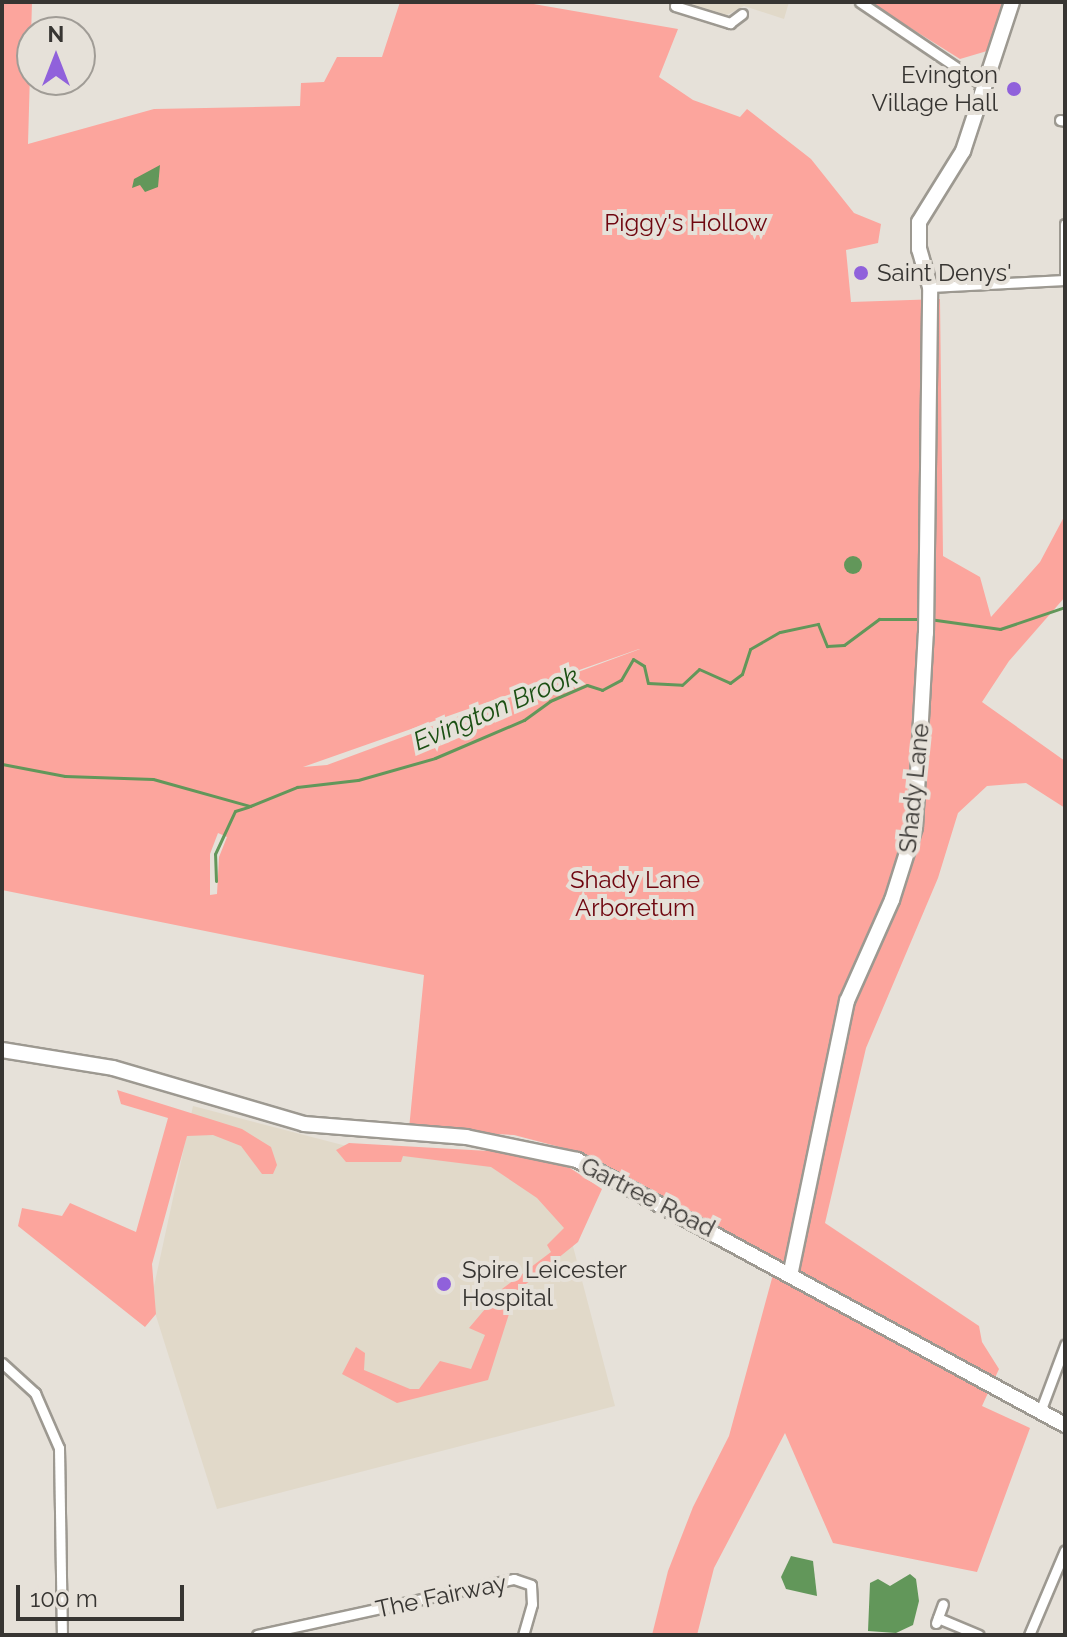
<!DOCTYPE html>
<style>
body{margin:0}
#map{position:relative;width:1067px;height:1637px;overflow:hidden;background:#e6e1d9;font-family:Raleway,sans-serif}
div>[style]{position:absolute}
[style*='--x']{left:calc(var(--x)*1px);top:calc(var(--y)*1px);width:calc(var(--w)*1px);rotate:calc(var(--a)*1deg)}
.built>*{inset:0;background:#e1d9c9}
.green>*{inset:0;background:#fca59d}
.water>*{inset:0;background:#62975a}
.round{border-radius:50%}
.stream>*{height:3px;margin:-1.5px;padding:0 1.5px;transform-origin:1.5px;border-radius:1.5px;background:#62975a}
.roads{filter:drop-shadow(2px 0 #9d9991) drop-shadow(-2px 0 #9d9991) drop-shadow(0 2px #9d9991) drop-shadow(0 -2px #9d9991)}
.street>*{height:9px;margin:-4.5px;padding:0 4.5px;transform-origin:4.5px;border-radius:4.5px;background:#fff}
.secondary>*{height:14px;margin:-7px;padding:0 7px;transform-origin:7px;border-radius:7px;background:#fff}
.dots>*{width:22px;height:22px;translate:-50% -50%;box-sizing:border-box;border:4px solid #e6e1d9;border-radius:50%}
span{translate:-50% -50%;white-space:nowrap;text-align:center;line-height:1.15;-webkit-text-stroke:8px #e6e1d9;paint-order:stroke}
.poi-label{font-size:24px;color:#373532}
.right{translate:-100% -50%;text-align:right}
.left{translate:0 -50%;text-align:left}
.park-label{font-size:24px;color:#6f060f}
.street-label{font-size:24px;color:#373532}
.water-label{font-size:26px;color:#1b5013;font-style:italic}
.frame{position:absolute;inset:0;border:4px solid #373532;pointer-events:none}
.north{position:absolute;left:16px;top:16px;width:80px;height:80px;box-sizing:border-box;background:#e6e1d9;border:2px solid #a09c96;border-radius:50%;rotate:0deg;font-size:22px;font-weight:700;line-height:32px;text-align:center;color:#373532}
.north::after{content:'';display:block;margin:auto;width:28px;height:36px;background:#9061db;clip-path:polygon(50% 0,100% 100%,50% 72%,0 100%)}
.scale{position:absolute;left:16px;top:1585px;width:168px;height:36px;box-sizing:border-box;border:4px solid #373532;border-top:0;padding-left:10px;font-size:24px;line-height:28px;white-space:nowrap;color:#373532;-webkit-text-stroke:6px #e6e1d9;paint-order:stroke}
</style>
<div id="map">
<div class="built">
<div style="clip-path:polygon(690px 2px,789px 2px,784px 19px,744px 6px,721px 18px,688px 7px)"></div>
<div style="clip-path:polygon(193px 1106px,358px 1149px,433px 1151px,554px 1174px,615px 1406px,217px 1509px,151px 1300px)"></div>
</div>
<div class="green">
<div style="clip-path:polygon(evenodd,2px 2px,32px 2px,28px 144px,154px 109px,300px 106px,301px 83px,324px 82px,337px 57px,382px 57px,400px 2px,522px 2px,678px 29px,659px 77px,693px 100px,740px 117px,747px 109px,811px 159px,854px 213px,881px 224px,878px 243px,846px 250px,851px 302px,940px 299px,943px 556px,980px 577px,991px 617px,1040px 562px,1065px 515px,1065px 597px,1009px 661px,982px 702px,1065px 761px,1065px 808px,1026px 783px,987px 786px,958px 813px,938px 878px,866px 1048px,825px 1223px,979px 1326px,982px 1342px,999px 1369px,982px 1406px,1030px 1428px,977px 1572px,833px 1543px,785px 1433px,714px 1568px,697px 1635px,652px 1635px,668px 1571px,693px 1507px,729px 1436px,777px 1260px,575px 1151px,514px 1135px,409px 1129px,424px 975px,2px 890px,2px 2px,640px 649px,327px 765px,303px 767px,639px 649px,640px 649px,2px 2px,218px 833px,227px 837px,219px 857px,217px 894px,210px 895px,210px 854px,218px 833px)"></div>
<div style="clip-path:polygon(869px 2px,1007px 2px,987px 51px,960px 59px)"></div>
<div style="clip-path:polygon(117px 1090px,242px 1129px,271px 1147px,277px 1165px,273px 1174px,262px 1174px,241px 1146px,213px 1135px,187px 1136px,152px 1264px,156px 1314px,145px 1327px,18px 1226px,22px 1208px,62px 1216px,70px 1203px,136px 1232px,168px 1118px,121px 1104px)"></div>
<div style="clip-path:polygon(349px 1143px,506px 1152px,570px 1168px,602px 1189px,578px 1242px,516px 1292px,488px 1380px,397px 1403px,342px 1374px,356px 1347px,365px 1353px,364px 1370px,410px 1389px,419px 1389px,440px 1361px,471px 1369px,485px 1335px,469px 1328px,502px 1289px,551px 1252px,547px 1245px,564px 1228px,537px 1198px,491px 1167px,403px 1156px,401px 1162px,346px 1162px,336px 1150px)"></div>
</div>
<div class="water">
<div style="clip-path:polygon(160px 165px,158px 187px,145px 192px,140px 185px,132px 188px,134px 179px)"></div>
<div class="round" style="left:844px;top:556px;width:18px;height:18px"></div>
<div style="clip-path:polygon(791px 1556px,813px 1561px,817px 1596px,786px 1589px,781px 1577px)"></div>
<div style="clip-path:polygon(910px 1574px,916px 1579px,919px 1601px,913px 1625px,896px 1633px,868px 1631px,870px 1583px,878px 1579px,890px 1586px)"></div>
</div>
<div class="stream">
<div style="--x:929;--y:619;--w:72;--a:8"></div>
<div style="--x:1000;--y:629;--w:69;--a:-18.7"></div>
<div style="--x:2;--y:764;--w:64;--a:10.8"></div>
<div style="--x:65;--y:776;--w:88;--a:2"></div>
<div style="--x:153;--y:779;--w:101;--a:15.6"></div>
<div style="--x:250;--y:806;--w:51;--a:-22"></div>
<div style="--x:297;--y:787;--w:61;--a:-6.5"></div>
<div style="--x:358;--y:780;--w:80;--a:-15.9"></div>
<div style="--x:435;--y:758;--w:97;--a:-23.1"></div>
<div style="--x:524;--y:720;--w:32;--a:-36"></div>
<div style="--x:550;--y:701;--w:40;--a:-23.4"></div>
<div style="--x:587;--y:685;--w:16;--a:18"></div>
<div style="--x:602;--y:690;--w:21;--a:-28"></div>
<div style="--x:621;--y:680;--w:24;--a:-60"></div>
<div style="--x:633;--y:659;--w:13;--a:32"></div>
<div style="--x:644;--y:666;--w:17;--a:77"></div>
<div style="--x:648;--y:683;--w:34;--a:3"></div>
<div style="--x:682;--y:685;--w:23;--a:-43"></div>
<div style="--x:699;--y:669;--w:34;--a:24"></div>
<div style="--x:730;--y:683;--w:15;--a:-37"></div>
<div style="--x:742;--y:674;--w:26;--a:-72"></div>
<div style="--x:750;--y:649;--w:34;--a:-30"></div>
<div style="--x:780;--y:632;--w:39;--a:-12"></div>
<div style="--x:818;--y:624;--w:24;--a:68"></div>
<div style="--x:827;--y:646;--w:17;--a:-3"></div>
<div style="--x:844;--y:645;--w:44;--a:-36.6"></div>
<div style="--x:879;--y:619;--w:43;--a:0"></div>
<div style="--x:216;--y:881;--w:27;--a:-92"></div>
<div style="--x:215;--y:854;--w:47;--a:-65.1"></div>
<div style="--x:235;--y:811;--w:14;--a:-17"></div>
</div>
<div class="roads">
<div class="street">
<div style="--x:677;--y:2;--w:4;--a:117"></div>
<div style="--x:675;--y:6;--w:58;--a:17.2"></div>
<div style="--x:730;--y:23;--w:15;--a:-37"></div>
<div style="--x:860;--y:2;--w:146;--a:34.1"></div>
<div style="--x:1060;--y:120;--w:5;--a:11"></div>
<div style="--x:1065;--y:280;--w:56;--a:-90"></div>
<div style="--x:930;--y:287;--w:135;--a:-3"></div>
<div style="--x:2;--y:1363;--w:45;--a:42.3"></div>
<div style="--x:35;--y:1393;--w:60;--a:66.4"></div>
<div style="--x:59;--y:1448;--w:187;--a:89.1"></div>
<div style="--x:1040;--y:1412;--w:72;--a:-69.5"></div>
<div style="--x:938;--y:1618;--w:44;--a:22.5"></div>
<div style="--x:936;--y:1623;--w:20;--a:-70"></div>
<div style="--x:257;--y:1635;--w:263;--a:-12.3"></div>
<div style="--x:514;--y:1579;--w:18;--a:19"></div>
<div style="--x:531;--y:1585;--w:19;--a:87"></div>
<div style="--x:532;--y:1604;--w:32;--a:106"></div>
<div style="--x:1029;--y:1635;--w:92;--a:-67"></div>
</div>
<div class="secondary">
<div style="--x:2;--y:1050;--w:112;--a:9.2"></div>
<div style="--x:113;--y:1068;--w:199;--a:16.3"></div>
<div style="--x:304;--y:1124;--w:163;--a:4.6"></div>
<div style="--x:466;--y:1137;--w:113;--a:11.7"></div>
<div style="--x:577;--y:1160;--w:555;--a:28.5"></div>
<div style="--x:791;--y:1271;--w:276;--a:-78.3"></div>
<div style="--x:847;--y:1001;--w:111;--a:-66"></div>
<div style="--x:892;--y:900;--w:77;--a:-72.5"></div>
<div style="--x:915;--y:827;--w:194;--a:-86.8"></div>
<div style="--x:926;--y:633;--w:346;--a:-89.3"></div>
<div style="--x:930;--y:287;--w:40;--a:-106"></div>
<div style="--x:919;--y:249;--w:27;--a:-90"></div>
<div style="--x:919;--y:222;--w:84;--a:-58.2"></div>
<div style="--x:963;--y:151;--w:157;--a:-71.8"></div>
</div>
</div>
<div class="dots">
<div style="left:1014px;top:89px;background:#9061db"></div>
<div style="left:861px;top:273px;background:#9061db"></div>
<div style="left:444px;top:1284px;background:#9061db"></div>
</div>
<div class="poi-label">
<span class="right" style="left:998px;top:89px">Evington<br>Village Hall</span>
<span class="left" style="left:877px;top:273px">Saint Denys'</span>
<span class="left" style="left:462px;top:1284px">Spire Leicester<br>Hospital</span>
</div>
<div class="park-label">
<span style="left:686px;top:223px">Piggy's Hollow</span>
<span style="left:635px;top:894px">Shady Lane<br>Arboretum</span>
</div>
<div class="street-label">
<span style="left:914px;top:788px;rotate:-84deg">Shady Lane</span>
<span style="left:648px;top:1197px;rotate:27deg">Gartree Road</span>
<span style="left:441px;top:1596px;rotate:-12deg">The Fairway</span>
</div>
<div class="water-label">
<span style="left:496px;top:709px;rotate:-23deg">Evington Brook</span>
</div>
<div class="frame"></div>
<div class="north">N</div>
<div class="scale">100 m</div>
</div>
